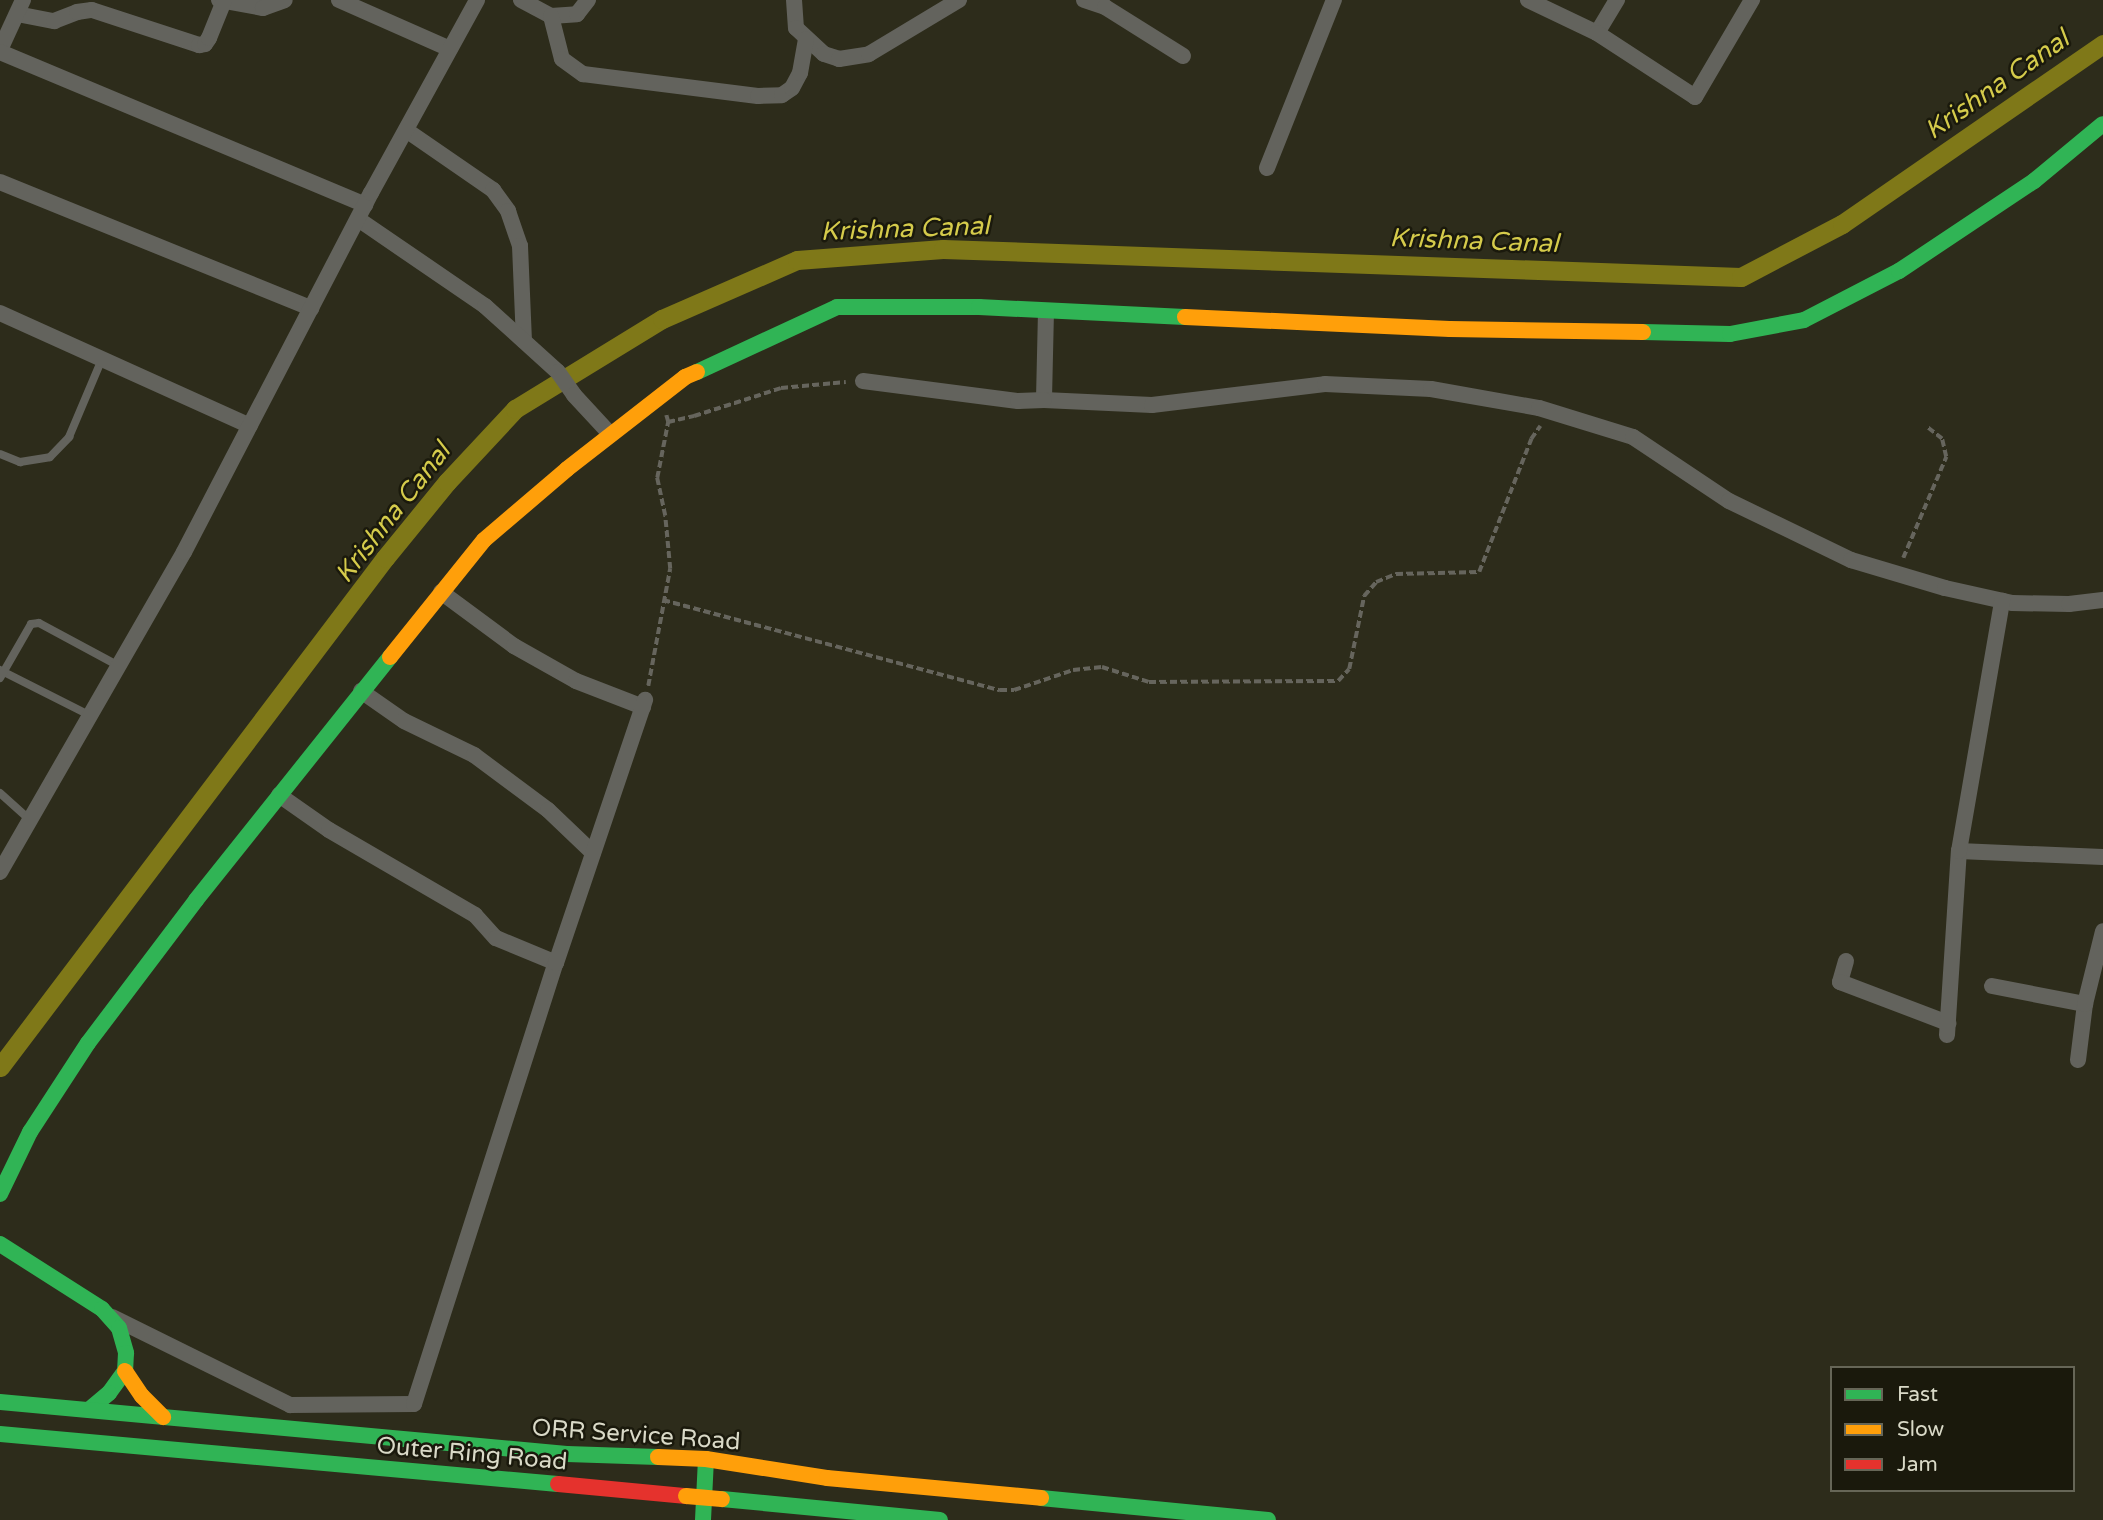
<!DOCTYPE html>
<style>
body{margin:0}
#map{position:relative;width:2103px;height:1520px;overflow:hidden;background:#2d2c1b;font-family:"Varela Round",sans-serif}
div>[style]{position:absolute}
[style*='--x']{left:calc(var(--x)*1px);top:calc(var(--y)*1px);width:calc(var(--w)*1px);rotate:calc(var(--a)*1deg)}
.canal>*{height:19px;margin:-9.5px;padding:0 9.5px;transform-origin:9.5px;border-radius:9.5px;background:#7f7818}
.path>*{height:3.5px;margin-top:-1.75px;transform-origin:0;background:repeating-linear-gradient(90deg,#66655d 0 7px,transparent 0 10.5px)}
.lane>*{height:8px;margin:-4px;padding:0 4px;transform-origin:4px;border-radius:4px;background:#63635d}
.street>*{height:16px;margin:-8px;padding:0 8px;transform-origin:8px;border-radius:8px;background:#63635d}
.fast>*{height:16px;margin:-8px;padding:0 8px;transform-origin:8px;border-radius:8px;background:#30b455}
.slow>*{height:16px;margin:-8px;padding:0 8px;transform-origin:8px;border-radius:8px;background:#ff9f0a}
.jam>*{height:16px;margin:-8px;padding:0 8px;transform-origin:8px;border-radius:8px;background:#e5322d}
.slow-bridge>*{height:16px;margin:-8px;padding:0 8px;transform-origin:8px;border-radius:8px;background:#ff9f0a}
span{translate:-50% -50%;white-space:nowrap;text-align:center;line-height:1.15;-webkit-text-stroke:5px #1a190c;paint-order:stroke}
.street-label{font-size:24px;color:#d9d9c7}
.water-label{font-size:26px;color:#d5cb4b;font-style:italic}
.legend{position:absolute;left:1830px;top:1366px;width:245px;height:126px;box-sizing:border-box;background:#1a190c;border:2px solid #666657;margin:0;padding:9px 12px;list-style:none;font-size:21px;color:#d9d9c7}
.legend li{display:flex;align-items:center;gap:14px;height:35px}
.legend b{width:35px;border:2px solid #666657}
</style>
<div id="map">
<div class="canal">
<div style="--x:0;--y:1067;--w:638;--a:-52.9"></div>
<div style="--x:385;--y:558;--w:98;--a:-50.8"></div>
<div style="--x:447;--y:482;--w:100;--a:-47"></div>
<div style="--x:515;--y:409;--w:172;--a:-31.5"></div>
<div style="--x:662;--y:319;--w:147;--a:-23.6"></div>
<div style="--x:797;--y:260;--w:146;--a:-4.3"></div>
<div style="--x:943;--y:249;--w:798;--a:2.01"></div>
<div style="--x:1741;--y:277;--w:114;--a:-27.7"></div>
<div style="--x:1842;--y:224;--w:317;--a:-34.6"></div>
</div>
<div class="path">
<div style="--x:668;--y:422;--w:27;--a:-13"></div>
<div style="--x:694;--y:416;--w:91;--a:-17.8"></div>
<div style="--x:781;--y:388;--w:65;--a:-5.3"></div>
<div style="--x:1903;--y:558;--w:110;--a:-66.9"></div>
<div style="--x:1946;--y:457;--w:18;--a:-103"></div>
<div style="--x:1942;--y:439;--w:18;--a:-142"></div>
<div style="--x:663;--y:600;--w:349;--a:15"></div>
<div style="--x:1000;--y:690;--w:14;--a:0"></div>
<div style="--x:1014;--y:690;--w:62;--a:-18.7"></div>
<div style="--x:1073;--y:670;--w:29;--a:-6"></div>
<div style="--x:1102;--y:667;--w:49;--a:17.7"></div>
<div style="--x:1149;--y:682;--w:189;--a:-0.3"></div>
<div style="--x:1338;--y:681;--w:16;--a:-47"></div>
<div style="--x:1349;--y:669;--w:75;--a:-78.4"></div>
<div style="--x:1364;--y:596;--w:18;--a:-49"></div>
<div style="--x:1376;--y:582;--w:22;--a:-22"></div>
<div style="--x:1396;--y:574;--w:83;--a:-1.4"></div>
<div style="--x:1479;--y:572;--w:143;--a:-68.6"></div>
<div style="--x:1531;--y:439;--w:16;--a:-55"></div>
<div style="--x:648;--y:686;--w:119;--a:-79.4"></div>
<div style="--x:670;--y:569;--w:53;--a:-95.4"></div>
<div style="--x:665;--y:516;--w:39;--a:-102"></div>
<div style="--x:657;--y:478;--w:57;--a:-78.9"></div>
<div style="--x:668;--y:422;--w:7;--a:-106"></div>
</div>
<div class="lane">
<div style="--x:0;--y:454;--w:22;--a:22"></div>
<div style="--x:20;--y:462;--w:30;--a:-9"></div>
<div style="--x:50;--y:457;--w:28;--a:-46"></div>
<div style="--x:69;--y:437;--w:85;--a:-67.1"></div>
<div style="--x:0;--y:670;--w:102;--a:26.8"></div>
<div style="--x:0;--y:678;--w:62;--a:-60.1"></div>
<div style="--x:31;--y:624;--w:8;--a:-7"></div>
<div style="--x:39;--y:623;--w:91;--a:28.3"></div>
<div style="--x:0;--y:793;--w:40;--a:42"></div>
</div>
<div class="street">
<div style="--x:219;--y:0;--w:45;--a:10.3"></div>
<div style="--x:263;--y:8;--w:23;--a:-20"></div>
<div style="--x:339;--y:0;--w:121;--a:23.8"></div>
<div style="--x:521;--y:0;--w:34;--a:28"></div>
<div style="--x:551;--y:16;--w:26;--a:-4"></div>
<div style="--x:577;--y:14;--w:18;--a:-52"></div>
<div style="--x:794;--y:0;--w:28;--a:86"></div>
<div style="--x:796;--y:28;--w:38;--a:43"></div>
<div style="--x:824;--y:54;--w:16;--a:18"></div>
<div style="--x:839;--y:59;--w:30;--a:-9"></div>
<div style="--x:869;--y:54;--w:105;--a:-31"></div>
<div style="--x:1084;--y:0;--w:22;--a:18"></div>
<div style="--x:1105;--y:7;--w:92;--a:32.1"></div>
<div style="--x:1528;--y:0;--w:76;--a:25.6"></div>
<div style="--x:1597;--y:33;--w:39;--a:-59"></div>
<div style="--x:17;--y:14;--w:38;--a:11"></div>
<div style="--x:54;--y:21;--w:25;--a:-21"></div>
<div style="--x:77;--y:12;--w:15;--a:-8"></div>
<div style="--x:92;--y:10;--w:113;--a:18.1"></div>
<div style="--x:199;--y:45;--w:6;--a:-9"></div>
<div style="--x:205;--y:44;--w:7;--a:-56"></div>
<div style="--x:209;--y:38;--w:40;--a:-68"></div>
<div style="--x:551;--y:16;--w:44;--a:75.7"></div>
<div style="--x:562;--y:59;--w:26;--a:36"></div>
<div style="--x:583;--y:74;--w:176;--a:7.2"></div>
<div style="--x:758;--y:96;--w:24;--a:-2"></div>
<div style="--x:782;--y:95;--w:12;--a:-35"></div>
<div style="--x:792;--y:88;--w:17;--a:-62"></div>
<div style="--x:800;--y:73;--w:34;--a:-80"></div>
<div style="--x:1597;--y:33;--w:117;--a:33.1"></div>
<div style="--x:1695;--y:97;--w:113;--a:-59.6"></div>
<div style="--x:0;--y:50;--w:55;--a:-65.3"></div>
<div style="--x:0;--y:52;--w:396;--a:22.7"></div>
<div style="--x:406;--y:130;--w:106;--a:34.6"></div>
<div style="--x:493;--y:190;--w:26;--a:54"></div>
<div style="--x:508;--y:211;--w:37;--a:71"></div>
<div style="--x:520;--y:246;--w:95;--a:87.6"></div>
<div style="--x:1267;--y:168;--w:181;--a:-68.3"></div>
<div style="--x:0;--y:182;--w:336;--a:22.1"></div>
<div style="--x:358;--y:219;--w:154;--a:34.4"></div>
<div style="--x:485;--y:306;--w:98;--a:42.1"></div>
<div style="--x:558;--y:372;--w:28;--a:55"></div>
<div style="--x:574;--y:395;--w:54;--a:47.2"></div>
<div style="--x:1046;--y:311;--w:89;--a:91.3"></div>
<div style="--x:1044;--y:400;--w:108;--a:2.7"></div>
<div style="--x:1152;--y:405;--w:174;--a:-6.9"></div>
<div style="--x:1325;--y:384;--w:106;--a:2.7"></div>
<div style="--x:1431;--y:389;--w:110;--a:10"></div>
<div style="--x:1539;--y:408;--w:98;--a:17.1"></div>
<div style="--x:1633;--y:437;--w:115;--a:33.7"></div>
<div style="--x:1729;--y:501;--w:136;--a:25.8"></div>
<div style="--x:1851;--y:560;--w:98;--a:16.6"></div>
<div style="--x:1945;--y:588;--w:69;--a:12.6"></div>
<div style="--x:2012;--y:603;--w:57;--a:1"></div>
<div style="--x:2069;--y:604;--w:34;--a:-7"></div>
<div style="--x:0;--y:313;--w:274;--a:24.3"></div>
<div style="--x:863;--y:381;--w:156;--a:7.4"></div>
<div style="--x:1018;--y:401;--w:26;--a:-2"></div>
<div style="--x:441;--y:592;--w:91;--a:36.5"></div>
<div style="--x:514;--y:646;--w:71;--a:29.4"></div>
<div style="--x:576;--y:681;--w:72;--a:21.2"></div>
<div style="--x:361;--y:691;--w:52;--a:34.9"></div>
<div style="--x:404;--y:721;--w:78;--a:25.9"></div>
<div style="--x:474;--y:755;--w:92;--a:36.6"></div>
<div style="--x:548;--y:810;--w:62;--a:43.7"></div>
<div style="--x:279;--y:795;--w:61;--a:35"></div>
<div style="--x:329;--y:830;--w:169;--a:30.2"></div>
<div style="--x:475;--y:915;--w:31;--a:48"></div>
<div style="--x:496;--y:938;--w:65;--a:22.6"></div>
<div style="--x:1959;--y:851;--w:144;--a:2.4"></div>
<div style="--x:0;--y:872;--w:369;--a:-60.1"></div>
<div style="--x:184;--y:552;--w:405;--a:-62.5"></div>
<div style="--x:371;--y:193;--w:220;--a:-61.2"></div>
<div style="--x:1846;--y:961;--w:22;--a:106"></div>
<div style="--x:1840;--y:982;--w:116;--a:20.8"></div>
<div style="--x:1992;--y:986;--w:95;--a:11"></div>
<div style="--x:1947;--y:1035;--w:184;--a:-86.3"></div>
<div style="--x:1959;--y:851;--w:254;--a:-80.2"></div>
<div style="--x:2078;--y:1060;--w:56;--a:-82.9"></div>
<div style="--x:2085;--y:1004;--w:75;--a:-76.1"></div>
<div style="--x:112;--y:1317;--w:199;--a:26.3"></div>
<div style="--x:290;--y:1405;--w:124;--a:-0.5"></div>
<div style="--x:414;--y:1404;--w:463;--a:-72.2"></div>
<div style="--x:556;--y:963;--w:278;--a:-71.3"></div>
</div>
<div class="fast">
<div style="--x:1643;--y:332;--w:87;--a:1.3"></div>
<div style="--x:1730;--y:334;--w:75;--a:-10.7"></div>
<div style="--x:1804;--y:320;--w:107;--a:-27.3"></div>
<div style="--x:1899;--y:271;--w:162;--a:-33.7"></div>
<div style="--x:2034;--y:181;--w:89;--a:-39.6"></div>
<div style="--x:697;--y:372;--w:154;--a:-24.9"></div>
<div style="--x:837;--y:307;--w:142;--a:0"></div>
<div style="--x:979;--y:307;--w:206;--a:2.8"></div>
<div style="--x:0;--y:1194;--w:69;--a:-64.2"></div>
<div style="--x:30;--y:1132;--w:106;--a:-56.9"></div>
<div style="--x:88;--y:1043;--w:179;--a:-52.9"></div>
<div style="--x:196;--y:900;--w:311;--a:-51.4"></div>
<div style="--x:0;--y:1244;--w:121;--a:32.5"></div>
<div style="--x:102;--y:1309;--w:25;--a:48"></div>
<div style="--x:119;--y:1328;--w:26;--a:74"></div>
<div style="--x:126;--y:1353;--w:18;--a:93"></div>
<div style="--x:125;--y:1371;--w:27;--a:126"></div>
<div style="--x:109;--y:1393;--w:26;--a:140"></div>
<div style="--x:0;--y:1402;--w:569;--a:5.24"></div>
<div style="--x:567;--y:1454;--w:91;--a:1.9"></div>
<div style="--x:0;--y:1434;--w:560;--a:5.12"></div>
<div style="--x:1041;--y:1498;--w:228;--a:5.5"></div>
<div style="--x:722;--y:1499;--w:219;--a:5.5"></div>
<div style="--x:703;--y:1520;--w:61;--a:-87.2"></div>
</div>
<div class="slow">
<div style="--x:1185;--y:317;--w:265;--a:2.6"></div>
<div style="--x:1450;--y:329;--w:193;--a:0.9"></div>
<div style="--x:390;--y:657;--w:150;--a:-51.2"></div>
<div style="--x:484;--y:540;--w:109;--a:-40.5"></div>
<div style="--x:567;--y:469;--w:150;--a:-37.9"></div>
<div style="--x:685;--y:377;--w:13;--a:-23"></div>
<div style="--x:125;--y:1371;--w:30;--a:56"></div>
<div style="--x:142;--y:1396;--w:30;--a:45"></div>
<div style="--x:658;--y:1457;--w:48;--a:2.4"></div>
<div style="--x:706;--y:1459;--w:122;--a:8.9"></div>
<div style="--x:827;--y:1478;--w:215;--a:5.3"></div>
</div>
<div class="jam">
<div style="--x:558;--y:1484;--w:129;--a:5.4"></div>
</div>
<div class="slow-bridge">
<div style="--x:686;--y:1496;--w:36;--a:5"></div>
</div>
<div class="street-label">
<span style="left:636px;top:1435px;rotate:4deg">ORR Service Road</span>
<span style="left:472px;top:1454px;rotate:5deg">Outer Ring Road</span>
</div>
<div class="water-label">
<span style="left:1997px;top:85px;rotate:-35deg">Krishna Canal</span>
<span style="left:905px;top:229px;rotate:-2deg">Krishna Canal</span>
<span style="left:1474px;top:241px;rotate:2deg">Krishna Canal</span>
<span style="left:393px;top:513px;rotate:-52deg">Krishna Canal</span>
</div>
<ul class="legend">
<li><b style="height:9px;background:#30b455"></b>Fast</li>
<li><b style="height:9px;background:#ff9f0a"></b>Slow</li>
<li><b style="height:9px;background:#e5322d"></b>Jam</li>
</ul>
</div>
